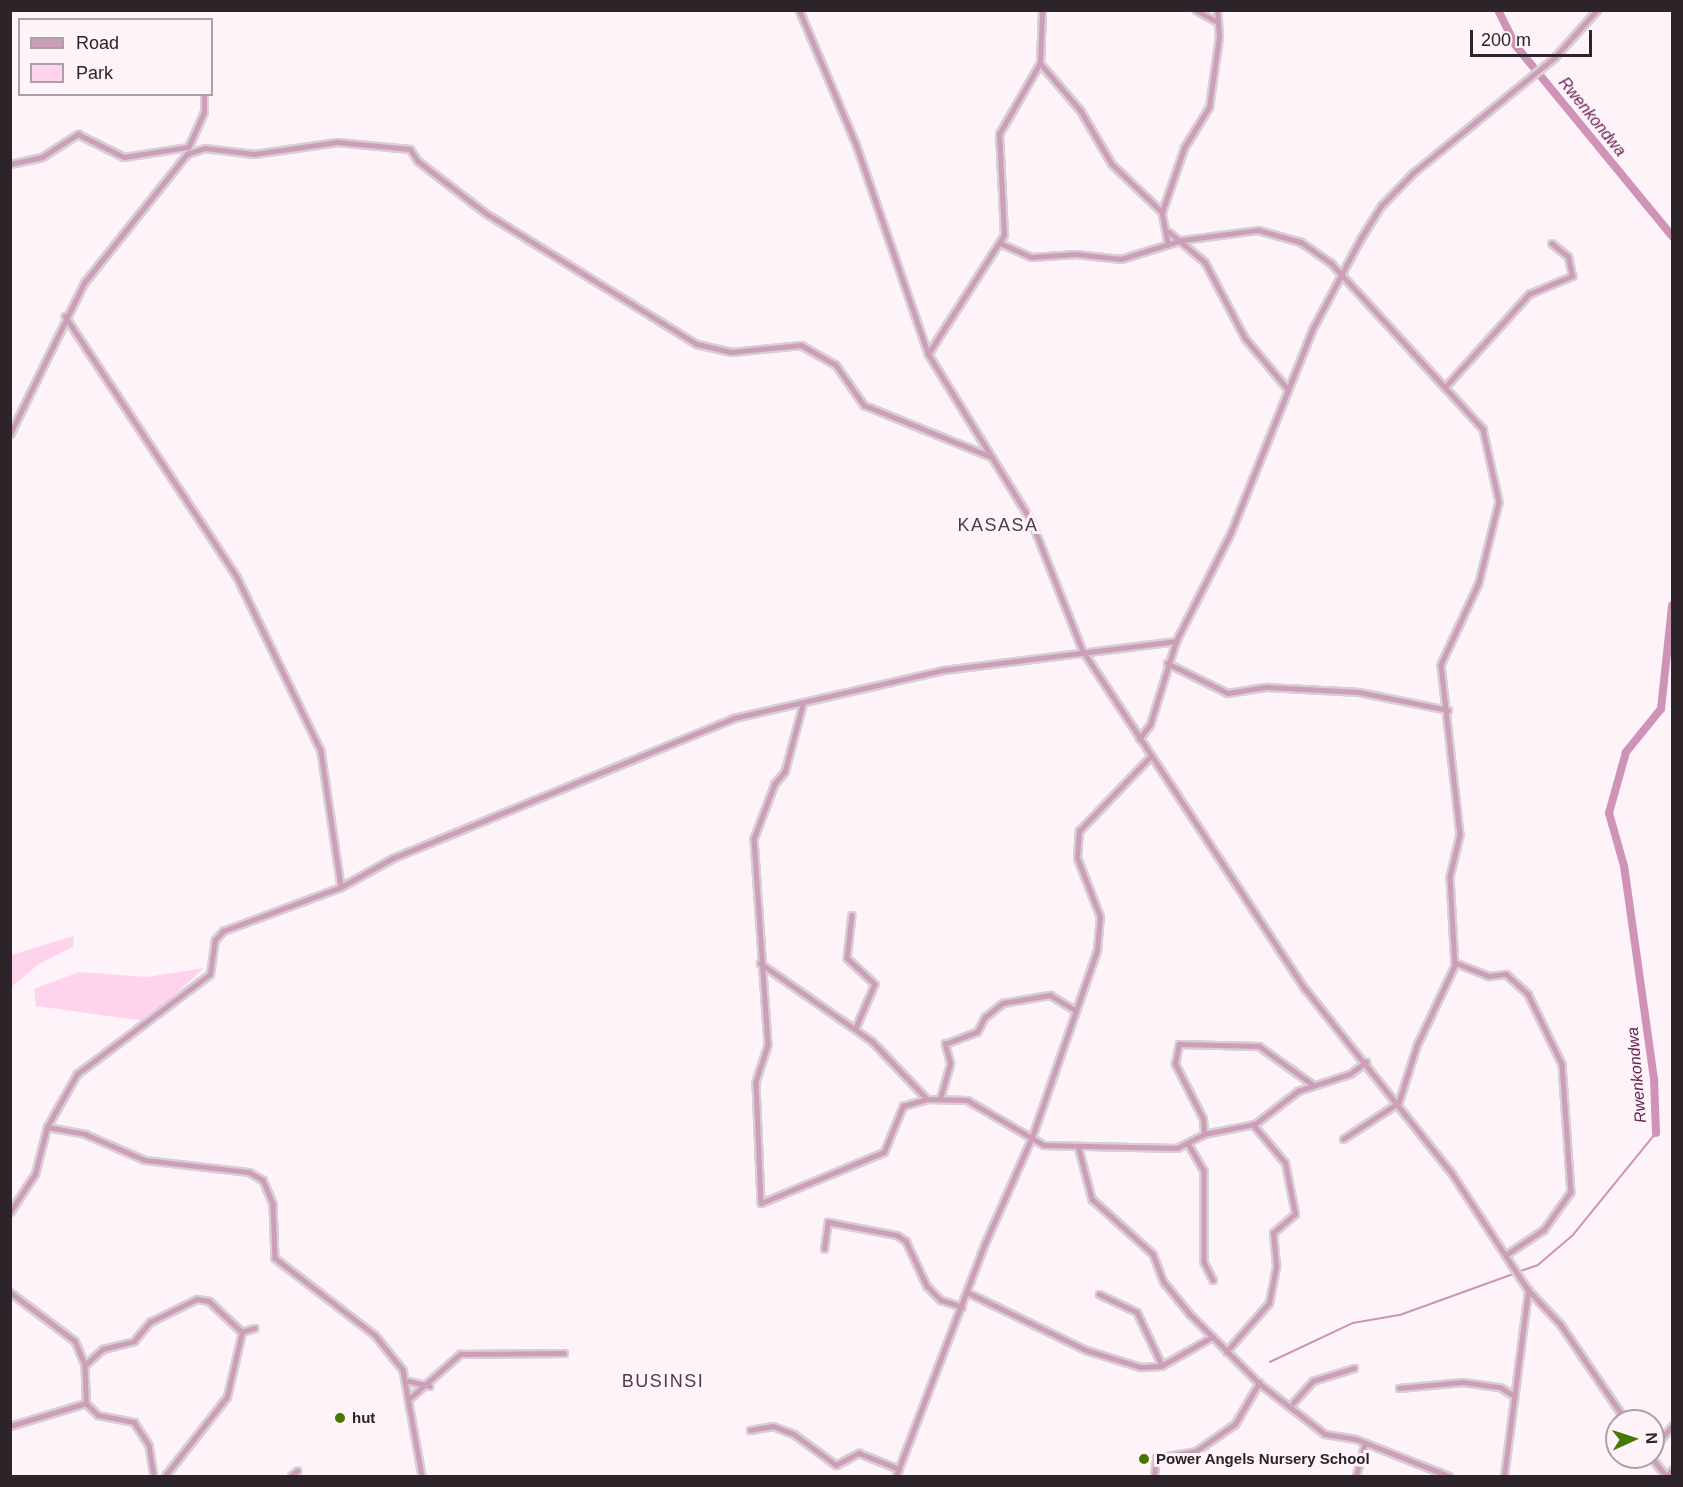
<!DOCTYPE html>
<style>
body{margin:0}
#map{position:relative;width:1683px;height:1487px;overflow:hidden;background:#fdf3f8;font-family:Arial,sans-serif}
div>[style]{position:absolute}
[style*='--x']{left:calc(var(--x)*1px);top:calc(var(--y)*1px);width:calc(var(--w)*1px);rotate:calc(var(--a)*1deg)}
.green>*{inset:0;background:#fed4ed}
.stream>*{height:1.5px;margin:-0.75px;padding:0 0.75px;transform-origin:0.75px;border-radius:0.75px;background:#cf93b8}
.river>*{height:8px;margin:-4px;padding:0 4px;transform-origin:4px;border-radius:4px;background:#cf93b8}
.roads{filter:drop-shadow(2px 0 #d8ced3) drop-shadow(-2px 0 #d8ced3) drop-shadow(0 2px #d8ced3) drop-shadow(0 -2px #d8ced3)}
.minor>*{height:4.5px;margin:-2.25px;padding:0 2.25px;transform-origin:2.25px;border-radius:2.25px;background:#cc9eba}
.tertiary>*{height:5px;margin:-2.5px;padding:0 2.5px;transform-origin:2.5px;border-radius:2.5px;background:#cc9eba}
.dots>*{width:16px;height:16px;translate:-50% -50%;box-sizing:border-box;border:3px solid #fdf3f8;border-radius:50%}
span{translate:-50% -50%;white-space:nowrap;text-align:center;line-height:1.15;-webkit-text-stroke:6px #fdf3f8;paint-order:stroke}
.poi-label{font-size:15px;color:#2d242a;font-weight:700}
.left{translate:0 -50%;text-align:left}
.water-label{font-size:16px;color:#692353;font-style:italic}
.quarter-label{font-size:18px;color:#4f3b47;letter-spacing:1.5px}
.frame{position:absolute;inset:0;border:12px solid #2d242a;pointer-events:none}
.legend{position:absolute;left:18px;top:18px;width:195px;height:78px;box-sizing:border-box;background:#fdf3f8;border:2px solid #aaa0a6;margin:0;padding:8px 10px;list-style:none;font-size:18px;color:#2d242a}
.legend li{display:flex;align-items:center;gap:12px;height:30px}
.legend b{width:30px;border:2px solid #aaa0a6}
.north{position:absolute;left:1605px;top:1409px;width:60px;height:60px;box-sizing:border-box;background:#fdf3f8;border:2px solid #aaa0a6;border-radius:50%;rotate:87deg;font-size:16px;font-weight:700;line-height:24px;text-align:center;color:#2d242a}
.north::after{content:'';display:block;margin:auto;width:21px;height:27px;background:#467700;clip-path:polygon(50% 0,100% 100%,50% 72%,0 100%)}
.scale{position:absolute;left:1470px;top:30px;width:122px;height:27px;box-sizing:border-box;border:3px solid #2d242a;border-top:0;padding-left:8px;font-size:18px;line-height:21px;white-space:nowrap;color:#2d242a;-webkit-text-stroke:4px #fdf3f8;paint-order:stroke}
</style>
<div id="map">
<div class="green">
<div style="clip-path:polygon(74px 936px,73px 947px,39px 964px,11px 987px,11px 955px)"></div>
<div style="clip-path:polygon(204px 968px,146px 1021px,36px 1006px,34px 989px,79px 972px,148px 977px)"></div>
</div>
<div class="stream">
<div style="--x:1518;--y:1272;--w:21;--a:-19"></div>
<div style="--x:1538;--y:1265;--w:46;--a:-40.6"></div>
<div style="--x:1573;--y:1235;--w:132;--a:-50.9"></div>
<div style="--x:1270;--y:1362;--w:92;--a:-25.2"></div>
<div style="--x:1353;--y:1323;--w:48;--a:-9.7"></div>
<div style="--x:1400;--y:1315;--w:120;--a:-19.9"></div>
</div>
<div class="river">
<div style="--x:1498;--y:10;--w:40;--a:63.4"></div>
<div style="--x:1516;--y:46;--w:246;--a:50.6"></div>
<div style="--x:1656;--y:1133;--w:54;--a:-92.1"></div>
<div style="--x:1654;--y:1079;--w:215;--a:-98"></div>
<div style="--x:1624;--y:866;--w:55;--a:-105.8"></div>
<div style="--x:1609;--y:813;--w:63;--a:-74.4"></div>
<div style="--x:1626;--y:752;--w:55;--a:-50.9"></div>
<div style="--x:1661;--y:709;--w:104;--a:-83.9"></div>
</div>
<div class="roads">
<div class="minor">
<div style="--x:1196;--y:10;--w:25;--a:29"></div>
<div style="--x:1040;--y:63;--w:63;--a:49.5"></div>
<div style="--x:1081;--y:111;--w:61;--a:59.7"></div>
<div style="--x:1112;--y:164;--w:69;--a:43.8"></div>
<div style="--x:1162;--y:212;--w:33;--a:79"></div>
<div style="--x:188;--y:148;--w:39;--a:-66"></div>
<div style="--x:204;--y:112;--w:18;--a:-90"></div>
<div style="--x:10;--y:164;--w:33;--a:-12"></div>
<div style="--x:42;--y:157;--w:43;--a:-32.6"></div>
<div style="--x:78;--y:134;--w:51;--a:26.6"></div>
<div style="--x:124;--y:157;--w:65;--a:-8.9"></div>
<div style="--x:1162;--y:212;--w:68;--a:-71"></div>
<div style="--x:1184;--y:148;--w:48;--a:-58.6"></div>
<div style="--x:1209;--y:107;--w:71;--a:-81.9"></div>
<div style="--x:1219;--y:37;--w:27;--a:-94"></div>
<div style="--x:1169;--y:232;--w:47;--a:39.8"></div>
<div style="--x:1205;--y:262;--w:86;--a:62.2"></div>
<div style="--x:1245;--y:338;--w:67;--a:49.9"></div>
<div style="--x:1000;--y:243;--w:34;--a:24"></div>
<div style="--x:1031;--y:257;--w:45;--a:-3.8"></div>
<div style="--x:1076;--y:254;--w:45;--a:6.3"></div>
<div style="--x:1121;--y:259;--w:64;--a:-17.3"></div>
<div style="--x:1182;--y:240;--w:77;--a:-7.5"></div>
<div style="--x:1258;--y:230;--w:45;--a:15.6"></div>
<div style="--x:1301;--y:242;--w:38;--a:35"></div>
<div style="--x:1332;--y:264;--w:224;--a:47.5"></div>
<div style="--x:1483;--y:429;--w:75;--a:77.6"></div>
<div style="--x:1499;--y:502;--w:83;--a:103.9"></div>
<div style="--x:1479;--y:583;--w:90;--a:114.9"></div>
<div style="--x:1441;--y:665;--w:171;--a:83.6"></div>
<div style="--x:1460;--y:835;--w:43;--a:103.4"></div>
<div style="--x:1450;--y:877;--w:89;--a:86.8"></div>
<div style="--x:1455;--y:966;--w:89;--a:115.4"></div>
<div style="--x:1417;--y:1046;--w:60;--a:107.5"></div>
<div style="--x:1399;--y:1103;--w:66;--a:146.8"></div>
<div style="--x:65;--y:316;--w:313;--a:56.6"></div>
<div style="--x:237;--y:577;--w:193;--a:64.2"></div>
<div style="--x:321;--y:751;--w:137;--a:81.6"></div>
<div style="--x:928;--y:354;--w:141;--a:-57.4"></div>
<div style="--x:1004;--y:235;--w:101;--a:-92.8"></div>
<div style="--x:999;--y:134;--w:82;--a:-60"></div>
<div style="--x:1040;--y:63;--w:53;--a:-87.8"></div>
<div style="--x:1446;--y:386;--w:124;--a:-47.9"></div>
<div style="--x:1529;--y:294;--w:47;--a:-22.7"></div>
<div style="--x:1572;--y:276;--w:19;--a:-102"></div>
<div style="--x:1568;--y:257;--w:21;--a:-141"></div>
<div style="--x:10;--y:434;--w:168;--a:-63.9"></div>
<div style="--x:84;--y:283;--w:165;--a:-51.4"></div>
<div style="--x:187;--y:154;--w:19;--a:-18"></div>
<div style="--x:205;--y:148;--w:49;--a:7"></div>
<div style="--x:254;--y:154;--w:84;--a:-8.2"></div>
<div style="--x:337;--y:142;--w:73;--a:5.5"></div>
<div style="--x:410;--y:149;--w:14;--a:56"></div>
<div style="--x:418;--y:161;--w:87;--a:37.5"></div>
<div style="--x:487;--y:214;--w:247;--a:31.8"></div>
<div style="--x:697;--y:344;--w:35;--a:13"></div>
<div style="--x:731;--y:352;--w:70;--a:-5.7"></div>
<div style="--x:801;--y:345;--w:40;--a:29.7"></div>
<div style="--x:836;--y:365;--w:49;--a:55"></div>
<div style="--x:864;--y:405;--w:138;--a:22.1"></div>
<div style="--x:1167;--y:663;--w:68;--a:26.2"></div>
<div style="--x:1228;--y:693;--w:39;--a:-9"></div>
<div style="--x:1267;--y:687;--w:92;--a:3.1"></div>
<div style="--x:1359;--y:692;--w:91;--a:11.4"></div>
<div style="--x:803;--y:705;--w:69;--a:105"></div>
<div style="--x:785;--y:772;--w:16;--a:130"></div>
<div style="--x:775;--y:784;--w:59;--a:110.9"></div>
<div style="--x:754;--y:839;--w:206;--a:86.1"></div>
<div style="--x:768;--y:1045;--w:40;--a:108"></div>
<div style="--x:756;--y:1083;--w:120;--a:87.6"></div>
<div style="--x:761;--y:1203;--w:133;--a:-22.5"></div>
<div style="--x:884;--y:1152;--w:50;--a:-67.6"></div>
<div style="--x:903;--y:1106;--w:25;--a:-16"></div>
<div style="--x:927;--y:1099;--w:40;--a:1.4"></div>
<div style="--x:967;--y:1100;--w:89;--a:30.3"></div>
<div style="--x:1044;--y:1145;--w:133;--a:1.3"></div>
<div style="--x:1177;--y:1148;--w:30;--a:-27"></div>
<div style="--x:1204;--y:1134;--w:52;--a:-11.1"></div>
<div style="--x:1255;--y:1124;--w:54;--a:-37.5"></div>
<div style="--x:1298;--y:1091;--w:55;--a:-18.1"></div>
<div style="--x:1350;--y:1074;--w:20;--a:-37"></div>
<div style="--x:1139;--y:739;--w:18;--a:-52"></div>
<div style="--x:1150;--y:725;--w:88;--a:-72.8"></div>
<div style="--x:1176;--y:641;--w:122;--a:-63.2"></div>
<div style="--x:1231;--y:532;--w:218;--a:-68.1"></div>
<div style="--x:1312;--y:330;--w:104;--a:-62"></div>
<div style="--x:1361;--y:238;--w:38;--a:-58"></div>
<div style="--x:1381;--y:206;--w:46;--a:-45.9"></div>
<div style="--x:1413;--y:173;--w:182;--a:-39.2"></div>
<div style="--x:1554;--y:58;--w:64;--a:-48.1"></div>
<div style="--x:852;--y:915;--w:43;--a:96.6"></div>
<div style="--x:847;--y:958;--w:38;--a:43"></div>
<div style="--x:875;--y:984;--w:48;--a:113.4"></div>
<div style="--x:1454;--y:962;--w:38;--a:22"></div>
<div style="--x:1489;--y:976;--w:17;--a:-7"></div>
<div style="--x:1506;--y:974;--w:30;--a:42"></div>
<div style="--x:1528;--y:994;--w:78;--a:64.1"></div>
<div style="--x:1562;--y:1064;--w:128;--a:86"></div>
<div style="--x:1571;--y:1192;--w:47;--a:125.4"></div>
<div style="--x:1544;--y:1230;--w:43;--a:146.3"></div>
<div style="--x:760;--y:963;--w:136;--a:34.9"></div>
<div style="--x:872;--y:1041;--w:80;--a:46.5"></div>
<div style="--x:940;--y:1099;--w:37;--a:-74"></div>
<div style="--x:950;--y:1063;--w:20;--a:-105"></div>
<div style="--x:945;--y:1044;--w:34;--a:-21"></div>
<div style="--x:977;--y:1032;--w:17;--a:-62"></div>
<div style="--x:985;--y:1017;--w:23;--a:-38"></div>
<div style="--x:1003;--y:1003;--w:48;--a:-9.7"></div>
<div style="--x:1050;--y:995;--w:29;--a:31"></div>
<div style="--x:47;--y:1127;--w:39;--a:10"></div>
<div style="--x:85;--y:1134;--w:65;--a:23.4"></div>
<div style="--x:145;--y:1160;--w:105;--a:6.6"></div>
<div style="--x:249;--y:1172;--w:16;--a:30"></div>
<div style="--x:263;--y:1180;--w:26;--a:67"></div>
<div style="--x:273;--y:1204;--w:54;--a:87.9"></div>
<div style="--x:275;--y:1258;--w:126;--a:37.6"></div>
<div style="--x:375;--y:1335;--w:45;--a:51.3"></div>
<div style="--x:403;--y:1370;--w:108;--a:79.8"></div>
<div style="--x:1204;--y:1134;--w:15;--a:-94"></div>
<div style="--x:1203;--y:1119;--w:62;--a:-117"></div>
<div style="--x:1175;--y:1064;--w:20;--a:-79"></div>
<div style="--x:1179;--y:1044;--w:80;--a:1.4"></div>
<div style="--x:1259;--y:1046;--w:65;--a:35.6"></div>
<div style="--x:1189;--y:1145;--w:30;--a:60"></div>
<div style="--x:1204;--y:1171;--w:91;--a:90"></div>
<div style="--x:1204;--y:1262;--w:20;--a:63"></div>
<div style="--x:1079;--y:1149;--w:52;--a:75.4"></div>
<div style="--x:1092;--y:1199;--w:82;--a:42"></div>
<div style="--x:1153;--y:1254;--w:30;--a:69"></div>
<div style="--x:1164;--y:1282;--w:40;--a:51"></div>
<div style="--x:1189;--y:1313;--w:99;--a:45"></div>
<div style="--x:1259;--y:1383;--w:83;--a:37.7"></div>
<div style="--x:1325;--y:1434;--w:31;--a:9"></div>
<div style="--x:1356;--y:1439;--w:100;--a:21.7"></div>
<div style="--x:10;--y:1212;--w:45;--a:-56.7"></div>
<div style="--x:35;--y:1174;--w:49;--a:-75.7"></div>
<div style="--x:47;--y:1127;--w:61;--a:-60.5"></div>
<div style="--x:77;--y:1074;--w:166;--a:-36.9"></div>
<div style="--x:210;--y:974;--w:34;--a:-82"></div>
<div style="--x:215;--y:940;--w:12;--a:-48"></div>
<div style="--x:223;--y:931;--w:126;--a:-20.4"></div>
<div style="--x:341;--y:887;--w:60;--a:-29.1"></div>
<div style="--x:393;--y:858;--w:369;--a:-22.3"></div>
<div style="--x:734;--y:718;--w:215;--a:-12.9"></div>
<div style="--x:944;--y:670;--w:234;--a:-7.1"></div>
<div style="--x:824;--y:1249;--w:27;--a:-82"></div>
<div style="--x:828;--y:1222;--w:70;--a:10.7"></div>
<div style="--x:897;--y:1235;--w:11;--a:34"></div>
<div style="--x:906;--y:1241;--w:50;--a:65"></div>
<div style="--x:927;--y:1286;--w:20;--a:45"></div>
<div style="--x:941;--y:1300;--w:22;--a:18"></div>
<div style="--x:10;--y:1292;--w:81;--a:37"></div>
<div style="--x:75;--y:1341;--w:26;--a:67"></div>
<div style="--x:85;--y:1365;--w:38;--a:88"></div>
<div style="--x:86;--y:1403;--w:17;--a:45"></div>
<div style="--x:98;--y:1415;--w:37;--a:11"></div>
<div style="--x:134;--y:1422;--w:27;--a:57"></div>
<div style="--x:149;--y:1445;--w:31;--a:81"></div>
<div style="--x:967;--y:1292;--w:132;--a:26"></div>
<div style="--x:1086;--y:1350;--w:58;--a:17.2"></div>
<div style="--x:1141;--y:1367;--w:20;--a:-3"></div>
<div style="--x:1161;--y:1366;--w:59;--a:-29.6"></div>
<div style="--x:1099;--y:1294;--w:42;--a:25.3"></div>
<div style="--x:1137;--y:1312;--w:59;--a:64.7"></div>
<div style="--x:1226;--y:1352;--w:65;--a:-48.7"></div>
<div style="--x:1269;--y:1303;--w:38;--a:-79"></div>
<div style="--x:1276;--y:1266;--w:33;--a:-95"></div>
<div style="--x:1273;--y:1233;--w:29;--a:-41"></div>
<div style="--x:1295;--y:1214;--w:52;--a:-101.1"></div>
<div style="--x:1285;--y:1163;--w:50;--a:-130.1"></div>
<div style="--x:85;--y:1365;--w:24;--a:-42"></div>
<div style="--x:103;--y:1349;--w:32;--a:-14"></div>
<div style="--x:134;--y:1341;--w:25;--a:-50"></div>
<div style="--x:150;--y:1322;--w:52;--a:-26.1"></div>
<div style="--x:197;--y:1299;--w:12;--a:9"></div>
<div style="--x:209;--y:1301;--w:45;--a:43.2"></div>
<div style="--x:242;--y:1332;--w:13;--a:-18"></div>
<div style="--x:409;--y:1381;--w:21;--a:14"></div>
<div style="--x:1399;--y:1388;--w:64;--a:-5.4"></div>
<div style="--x:1463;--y:1382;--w:37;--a:8"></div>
<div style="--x:1500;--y:1387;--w:15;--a:32"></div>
<div style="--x:410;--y:1398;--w:67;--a:-41.3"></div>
<div style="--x:460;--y:1354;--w:104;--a:-0.6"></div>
<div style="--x:1293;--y:1403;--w:30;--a:-48"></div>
<div style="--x:1313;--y:1381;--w:43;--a:-17.6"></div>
<div style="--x:10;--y:1426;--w:79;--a:-16.8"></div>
<div style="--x:750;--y:1430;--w:23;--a:-10"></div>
<div style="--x:773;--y:1426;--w:22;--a:21"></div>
<div style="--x:794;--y:1434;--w:52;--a:36.4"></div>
<div style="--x:836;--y:1465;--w:26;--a:-28"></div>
<div style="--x:859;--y:1453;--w:43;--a:21.8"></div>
<div style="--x:1653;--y:1448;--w:29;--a:-49"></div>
<div style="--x:165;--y:1476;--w:100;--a:-51.9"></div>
<div style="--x:227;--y:1397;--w:67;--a:-77"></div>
<div style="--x:291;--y:1476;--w:8;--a:-40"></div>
<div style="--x:896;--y:1476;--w:249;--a:-69.1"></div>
<div style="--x:985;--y:1243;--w:116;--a:-66.1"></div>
<div style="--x:1032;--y:1137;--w:198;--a:-70.8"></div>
<div style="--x:1097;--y:950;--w:33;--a:-85"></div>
<div style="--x:1100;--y:917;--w:63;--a:-111.3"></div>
<div style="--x:1077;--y:858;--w:27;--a:-86"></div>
<div style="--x:1079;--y:831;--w:104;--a:-46.2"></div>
<div style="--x:1154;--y:1476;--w:18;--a:-84"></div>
<div style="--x:1156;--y:1458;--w:41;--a:-9.9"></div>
<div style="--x:1196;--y:1451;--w:47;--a:-34.7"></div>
<div style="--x:1235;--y:1424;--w:48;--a:-59.7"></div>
<div style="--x:1356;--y:1476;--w:34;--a:-75"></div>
<div style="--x:1504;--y:1476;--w:188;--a:-82.6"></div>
<div style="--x:1667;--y:1476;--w:8;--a:-50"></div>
</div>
<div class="tertiary">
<div style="--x:799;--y:10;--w:147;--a:67.1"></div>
<div style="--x:856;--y:145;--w:221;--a:71"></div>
<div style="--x:928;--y:354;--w:196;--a:58.3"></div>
<div style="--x:1031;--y:521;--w:139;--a:68.4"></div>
<div style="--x:1082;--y:650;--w:406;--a:56.7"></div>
<div style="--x:1305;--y:989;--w:236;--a:51.5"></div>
<div style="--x:1452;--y:1174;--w:139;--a:56.8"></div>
<div style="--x:1528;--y:1290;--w:47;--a:46.7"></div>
<div style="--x:1560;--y:1324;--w:117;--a:55.8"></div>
<div style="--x:1651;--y:1457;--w:24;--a:52"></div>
</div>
</div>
<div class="dots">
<div style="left:340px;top:1418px;background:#467700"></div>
<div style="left:1144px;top:1459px;background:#467700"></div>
</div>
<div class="poi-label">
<span class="left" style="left:352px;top:1418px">hut</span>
<span class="left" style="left:1156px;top:1459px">Power Angels Nursery School</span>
</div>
<div class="water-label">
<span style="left:1592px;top:117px;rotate:51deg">Rwenkondwa</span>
<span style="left:1637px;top:1075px;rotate:-95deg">Rwenkondwa</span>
</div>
<div class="quarter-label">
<span style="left:998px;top:525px">KASASA</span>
<span style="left:663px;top:1381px">BUSINSI</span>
</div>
<div class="frame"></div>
<ul class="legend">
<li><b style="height:8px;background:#cc9eba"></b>Road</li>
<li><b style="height:16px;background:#fed4ed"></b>Park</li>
</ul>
<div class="north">N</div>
<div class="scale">200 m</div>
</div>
